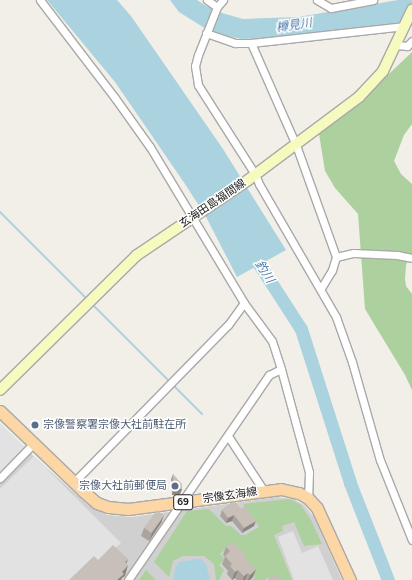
<!DOCTYPE html>
<meta charset="utf-8">
<style>
body{margin:0}
#map{position:relative;width:412px;height:580px;overflow:hidden;background:#f2efe9;font-family:Figtree,"Noto Sans JP",sans-serif}
div>[style]{position:absolute}
[style*='--x']{left:calc(var(--x)*1px);top:calc(var(--y)*1px);width:calc(var(--w)*1px);rotate:calc(var(--a)*1deg)}
.religious>*{inset:0;background:#d0d0d0}
.forest>*{inset:0;background:#add19e}
.parking>*{inset:0;background:#e2e2e2}
.water>*{inset:0;background:#aad3df}
.stream>*{height:2px;margin:-1px;padding:0 1px;transform-origin:1px;border-radius:1px;background:#aad3df}
.river>*{height:13px;margin:-6.5px;padding:0 6.5px;transform-origin:6.5px;border-radius:6.5px;background:#aad3df}
.roads{filter:drop-shadow(1px 0 #a9a9a9) drop-shadow(-1px 0 #a9a9a9) drop-shadow(0 1px #a9a9a9) drop-shadow(0 -1px #a9a9a9)}
.street>*{height:7px;margin:-3.5px;padding:0 3.5px;transform-origin:3.5px;border-radius:3.5px;background:#fff}
.secondary>*{height:10px;margin:-5px;padding:0 5px;transform-origin:5px;border-radius:5px;background:#f7fabf}
.primary>*{height:11px;margin:-5.5px;padding:0 5.5px;transform-origin:5.5px;border-radius:5.5px;background:#fcd6a4}
.wall>*{inset:0;background:#aba49e}
.shaded-wall>*{inset:0;background:#8b8681}
.building>*{inset:0;background:#c7bfb8;transform-origin:0 0}
.dots>*{width:11px;height:11px;translate:-50% -50%;box-sizing:border-box;border:2px solid #fff;border-radius:50%}
span{translate:-50% -50%;white-space:nowrap;text-align:center;line-height:1.15;-webkit-text-stroke:3px #fff;paint-order:stroke}
.shield-label span{padding:1px 3px;background:#fff;border:1px solid;border-radius:3px;-webkit-text-stroke-width:0}
.shield-label{font-size:10px;color:#222;font-weight:700}
.street-label{font-size:11px;color:#222}
.service-label{font-size:11px;color:#4e5e75}
.left{translate:0 -50%;text-align:left}
.right{translate:-100% -50%;text-align:right}
.water-label{font-size:12px;color:#4a7aab;font-style:italic}
</style>
<div id="map">
<div class="religious">
<div style="clip-path:polygon(29px 452px,88px 505px,107px 515px,132px 517px,277px 497px,293px 499px,304px 505px,314px 517px,342px 580px,0 580px,0 481px)"></div>
</div>
<div class="forest">
<div style="clip-path:polygon(412px 52px,412px 124px,404px 135px,394px 161px,401px 174px,412px 184px,412px 255px,406px 265px,405px 279px,406px 286px,412px 294px,412px 390px,405px 375px,365px 309px,358px 214px,335px 188px,325px 171px,319px 134px,354px 107px)"></div>
<div style="clip-path:polygon(289px 499px,300px 504px,311px 520px,322px 544px,304px 546px,294px 522px,282px 526px,283px 531px,274px 535px,292px 580px,270px 580px,268px 577px,265px 580px,252px 580px,255px 577px,228px 547px,220px 554px,225px 559px,219px 565px,224px 570px,219px 580px,216px 580px,214px 564px,204px 556px,183px 556px,173px 561px,169px 577px,154px 562px,187px 511px,209px 509px,226px 526px,231px 526px,241px 535px,245px 535px,259px 527px,243px 504px)"></div>
<div style="clip-path:polygon(146px 570px,156px 580px,139px 580px)"></div>
</div>
<div class="parking">
<div style="clip-path:polygon(0 423px,26px 448px,0 474px)"></div>
<div style="clip-path:polygon(34px 456px,121px 543px,95px 565px,73px 580px,0 580px,0 489px)"></div>
<div style="clip-path:polygon(293px 531px,302px 553px,318px 546px,333px 580px,294px 580px,278px 537px)"></div>
</div>
<div class="water">
<div style="clip-path:polygon(47px 0,117px 0,131px 16px,223px 149px,286px 250px,237px 277px,205px 215px,185px 184px,115px 82px)"></div>
<div style="clip-path:polygon(170px 0,197px 0,206px 6px,222px 13px,243px 19px,298px 17px,398px 0,412px 0,412px 18px,394px 24px,272px 38px,241px 39px,215px 33px,203px 27px,179px 12px)"></div>
<div style="clip-path:polygon(198px 559px,202px 560px,206px 564px,210px 580px,173px 580px,175px 569px,179px 562px)"></div>
</div>
<div class="stream">
<div style="--x:0;--y:212;--w:123;--a:45"></div>
<div style="--x:91;--y:303;--w:157;--a:45"></div>
</div>
<div class="river">
<div style="--x:250;--y:250;--w:94;--a:57.2"></div>
<div style="--x:301;--y:329;--w:162;--a:72.3"></div>
<div style="--x:350;--y:483;--w:104;--a:68.6"></div>
</div>
<div class="roads">
<div class="street">
<div style="--x:40;--y:0;--w:123;--a:52.6"></div>
<div style="--x:115;--y:98;--w:60;--a:54.5"></div>
<div style="--x:150;--y:147;--w:182;--a:58.9"></div>
<div style="--x:244;--y:303;--w:47;--a:53.6"></div>
<div style="--x:272;--y:341;--w:29;--a:72"></div>
<div style="--x:281;--y:369;--w:107;--a:74.8"></div>
<div style="--x:309;--y:472;--w:26;--a:92"></div>
<div style="--x:207;--y:0;--w:12;--a:35"></div>
<div style="--x:223;--y:0;--w:9;--a:131"></div>
<div style="--x:217;--y:7;--w:52;--a:111.6"></div>
<div style="--x:198;--y:55;--w:11;--a:105"></div>
<div style="--x:195;--y:66;--w:19;--a:81"></div>
<div style="--x:198;--y:85;--w:106;--a:57.4"></div>
<div style="--x:255;--y:174;--w:11;--a:68"></div>
<div style="--x:259;--y:184;--w:154;--a:59.9"></div>
<div style="--x:336;--y:317;--w:48;--a:70.4"></div>
<div style="--x:352;--y:362;--w:102;--a:74.1"></div>
<div style="--x:380;--y:460;--w:86;--a:68.2"></div>
<div style="--x:317;--y:0;--w:16;--a:30"></div>
<div style="--x:331;--y:8;--w:43;--a:-10.8"></div>
<div style="--x:206;--y:33;--w:31;--a:19"></div>
<div style="--x:235;--y:43;--w:16;--a:0"></div>
<div style="--x:251;--y:43;--w:155;--a:-6.3"></div>
<div style="--x:251;--y:43;--w:111;--a:66.2"></div>
<div style="--x:296;--y:145;--w:119;--a:70.3"></div>
<div style="--x:336;--y:257;--w:14;--a:107"></div>
<div style="--x:332;--y:270;--w:21;--a:121"></div>
<div style="--x:396;--y:45;--w:11;--a:5"></div>
<div style="--x:407;--y:46;--w:7;--a:-45"></div>
<div style="--x:336;--y:257;--w:18;--a:-13"></div>
<div style="--x:354;--y:253;--w:43;--a:2.7"></div>
<div style="--x:397;--y:255;--w:15;--a:11"></div>
<div style="--x:228;--y:436;--w:66;--a:56.8"></div>
<div style="--x:0;--y:478;--w:47;--a:-45.9"></div>
<div style="--x:74;--y:482;--w:220;--a:-45.6"></div>
<div style="--x:228;--y:325;--w:27;--a:-54"></div>
<div style="--x:128;--y:580;--w:249;--a:-55.5"></div>
<div style="--x:269;--y:375;--w:13;--a:-27"></div>
</div>
<div class="secondary">
<div style="--x:0;--y:390;--w:192;--a:-44.6"></div>
<div style="--x:137;--y:255;--w:134;--a:-34"></div>
<div style="--x:248;--y:180;--w:139;--a:-36.8"></div>
<div style="--x:359;--y:97;--w:35;--a:-47"></div>
<div style="--x:383;--y:71;--w:68;--a:-64.6"></div>
</div>
<div class="primary">
<div style="--x:0;--y:411;--w:115;--a:43.9"></div>
<div style="--x:83;--y:491;--w:18;--a:41"></div>
<div style="--x:97;--y:503;--w:12;--a:20"></div>
<div style="--x:108;--y:507;--w:20;--a:6"></div>
<div style="--x:128;--y:509;--w:154;--a:-7.4"></div>
<div style="--x:281;--y:489;--w:18;--a:13"></div>
<div style="--x:299;--y:493;--w:10;--a:29"></div>
<div style="--x:308;--y:498;--w:13;--a:48"></div>
<div style="--x:317;--y:508;--w:79;--a:65.4"></div>
</div>
</div>
<div class="wall">
<div style="clip-path:polygon(173px 474px,182px 489px,180px 494px,172px 495px,171px 479px)"></div>
<div style="clip-path:polygon(234px 501px,254px 526px,242px 533px,232px 521px,226px 523px,220px 516px,222px 510px)"></div>
<div style="clip-path:polygon(164px 515px,161px 523px,149px 541px,141px 536px,144px 528px)"></div>
<div style="clip-path:polygon(226px 547px,245px 558px,253px 577px,250px 580px,237px 580px,235px 578px,232px 580px,227px 574px,228px 571px,222px 564px,225px 557px,223px 555px)"></div>
</div>
<div class="shaded-wall">
<div style="clip-path:polygon(174px 489px,182px 489px,180px 494px,172px 495px)"></div>
<div style="clip-path:polygon(164px 515px,161px 523px,149px 541px,152px 533px)"></div>
<div style="clip-path:polygon(234px 515px,232px 521px,226px 523px,228px 518px)"></div>
<div style="clip-path:polygon(256px 521px,254px 526px,242px 533px,244px 528px)"></div>
<div style="clip-path:polygon(128px 559px,124px 570px,128px 565px,125px 576px,122px 578px,121px 580px,117px 580px,125px 562px)"></div>
<div style="clip-path:polygon(256px 569px,253px 577px,250px 580px,248px 580px,250px 575px)"></div>
<div style="clip-path:polygon(238px 570px,235px 578px,232px 580px,235px 572px)"></div>
<div style="clip-path:polygon(248px 573px,245px 580px,243px 580px,244px 576px)"></div>
</div>
<div class="building">
<div style="clip-path:polygon(173px 474px,182px 484px,182px 489px,174px 489px)"></div>
<div style="clip-path:polygon(234px 501px,241px 509px,245px 506px,256px 521px,244px 528px,234px 515px,228px 518px,222px 510px)"></div>
<div style="left:157px;top:510px;width:9px;height:22px;rotate:36deg"></div>
<div style="clip-path:polygon(231px 542px,246px 554px,244px 557px,256px 569px,250px 575px,248px 573px,244px 576px,238px 570px,235px 572px,230px 566px,232px 564px,225px 556px,230px 551px,226px 547px)"></div>
<div style="clip-path:polygon(113px 545px,128px 559px,125px 562px,128px 565px,122px 572px,124px 574px,117px 580px,69px 580px,94px 556px,98px 560px)"></div>
<div style="clip-path:polygon(274px 574px,281px 580px,267px 580px)"></div>
</div>
<div class="dots">
<div style="left:35px;top:425px;background:#5c6f8a"></div>
<div style="left:175px;top:486px;background:#5c6f8a"></div>
</div>
<div class="shield-label">
<span style="left:183px;top:502px">69</span>
</div>
<div class="street-label">
<span style="left:213px;top:204px;rotate:-34deg">玄海田島福間線</span>
<span style="left:230px;top:496px;rotate:-8deg">宗像玄海線</span>
</div>
<div class="service-label">
<span class="left" style="left:43px;top:425px">宗像警察署宗像大社前駐在所</span>
<span class="right" style="left:167px;top:486px">宗像大社前郵便局</span>
</div>
<div class="water-label">
<span style="left:294px;top:26px;rotate:-8deg">樽見川</span>
<span style="left:264px;top:272px;rotate:57deg">釣川</span>
</div>
</div>
